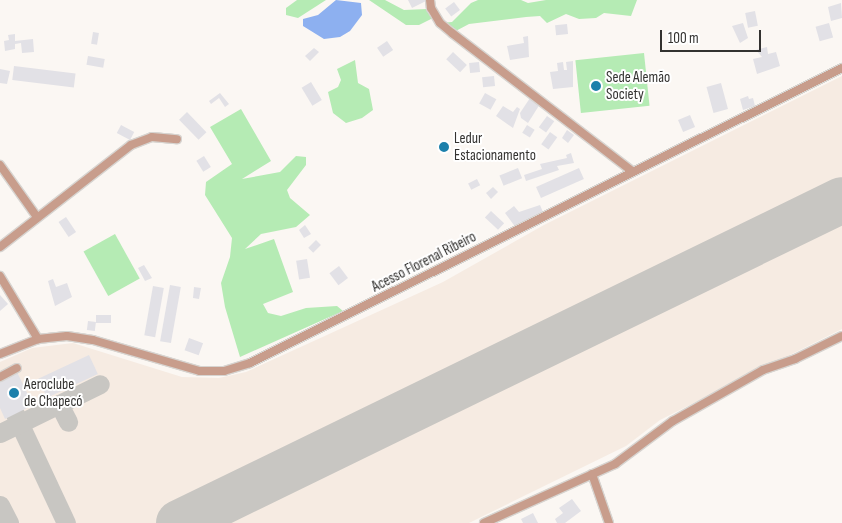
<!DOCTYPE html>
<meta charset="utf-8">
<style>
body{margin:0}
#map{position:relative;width:842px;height:523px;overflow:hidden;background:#fbf7f3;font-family:"Sofia Sans Condensed",sans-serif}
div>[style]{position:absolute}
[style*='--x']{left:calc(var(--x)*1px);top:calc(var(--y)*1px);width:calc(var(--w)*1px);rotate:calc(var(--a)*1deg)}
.built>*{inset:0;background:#f6ebe2}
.green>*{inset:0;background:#b5ebb4;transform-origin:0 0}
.water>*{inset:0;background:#8db0f0}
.taxiway>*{height:19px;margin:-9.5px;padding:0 9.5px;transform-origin:9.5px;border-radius:9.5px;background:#c8c6c2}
.runway>*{height:46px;margin:-23px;padding:0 23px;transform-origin:23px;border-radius:23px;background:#c8c6c2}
.building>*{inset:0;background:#e2e1e6;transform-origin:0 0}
.roads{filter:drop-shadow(1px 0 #d7d4d0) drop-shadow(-1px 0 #d7d4d0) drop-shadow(0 1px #d7d4d0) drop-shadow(0 -1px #d7d4d0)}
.minor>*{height:8px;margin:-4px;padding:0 4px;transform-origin:4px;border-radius:4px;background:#c89d8c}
.dots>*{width:14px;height:14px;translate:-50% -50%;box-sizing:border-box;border:2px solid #fff;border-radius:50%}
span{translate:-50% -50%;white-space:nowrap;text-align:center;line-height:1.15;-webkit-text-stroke:4px #fff;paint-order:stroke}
.poi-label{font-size:15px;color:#333230}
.left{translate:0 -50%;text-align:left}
.street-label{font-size:15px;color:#333230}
.scale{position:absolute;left:660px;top:30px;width:101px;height:22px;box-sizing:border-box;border:2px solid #333230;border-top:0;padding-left:6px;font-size:15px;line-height:18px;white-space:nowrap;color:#333230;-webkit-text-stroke:4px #fff;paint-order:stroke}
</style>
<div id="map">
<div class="built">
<div style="clip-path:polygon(842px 76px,842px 329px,660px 420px,626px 446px,469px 523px,0 523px,0 362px,32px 348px,73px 343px,182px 377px,219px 378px,246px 372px,443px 282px,544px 225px)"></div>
</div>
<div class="green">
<div style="clip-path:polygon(297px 0,326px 0,298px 18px,286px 15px,286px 8px)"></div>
<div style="clip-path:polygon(369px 0,385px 0,404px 10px,427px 9px,433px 14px,431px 19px,419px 25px,406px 25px)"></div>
<div style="clip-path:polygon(478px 0,521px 0,528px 3px,546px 0,637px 0,631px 16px,604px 13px,596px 18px,579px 19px,566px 14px,547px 23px,540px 16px,526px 17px,469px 24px,452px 33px,440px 23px,452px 22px,471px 3px)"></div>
<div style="left:644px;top:53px;width:53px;height:69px;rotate:84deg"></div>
<div style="clip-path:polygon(355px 60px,358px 83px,369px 89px,373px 110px,362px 118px,346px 123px,333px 113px,328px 92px,338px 87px,341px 80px,337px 69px)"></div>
<div style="clip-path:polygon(241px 109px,271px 161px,242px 179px,280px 172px,296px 156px,306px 157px,306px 165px,287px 190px,290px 198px,310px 215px,296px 227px,261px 234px,245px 249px,274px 239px,293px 292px,263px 304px,268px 313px,281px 316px,306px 308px,337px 306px,343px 311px,240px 357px,225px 307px,221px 283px,230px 257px,232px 238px,205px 195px,206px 182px,232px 164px,210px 127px)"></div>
<div style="left:115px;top:234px;width:51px;height:36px;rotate:61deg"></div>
</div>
<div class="water">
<div style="clip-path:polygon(336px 0,361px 3px,362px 15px,350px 31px,340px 37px,324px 39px,303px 26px,303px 19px,318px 15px)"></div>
</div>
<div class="taxiway">
<div style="--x:59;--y:404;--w:20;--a:63"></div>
<div style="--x:15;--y:414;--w:120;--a:64.9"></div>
<div style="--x:0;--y:433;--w:111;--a:-26.1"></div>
<div style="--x:0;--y:505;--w:20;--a:63"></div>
</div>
<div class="runway">
<div style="--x:179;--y:523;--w:737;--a:-25.97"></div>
</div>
<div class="building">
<div style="clip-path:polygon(408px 0,428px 0,412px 8px)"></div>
<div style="left:454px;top:2px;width:10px;height:11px;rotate:53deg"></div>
<div style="clip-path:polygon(841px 3px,842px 18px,831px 21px,828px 7px)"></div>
<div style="left:755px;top:11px;width:15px;height:10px;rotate:79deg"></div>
<div style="clip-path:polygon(743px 23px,748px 38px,740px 43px,732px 26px)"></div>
<div style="left:829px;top:23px;width:15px;height:14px;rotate:74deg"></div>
<div style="left:567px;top:24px;width:10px;height:12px;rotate:84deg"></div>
<div style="left:93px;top:32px;width:6px;height:12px;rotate:9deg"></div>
<div style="clip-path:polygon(15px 34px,15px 41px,33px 39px,34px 52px,22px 53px,21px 43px,15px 44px,15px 49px,5px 51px,4px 41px,9px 40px,8px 35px)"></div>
<div style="clip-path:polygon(528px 36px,529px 57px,510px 60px,507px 46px,524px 43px,523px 37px)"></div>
<div style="left:387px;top:41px;width:11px;height:12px;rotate:56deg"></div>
<div style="clip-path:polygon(767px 47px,768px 54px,776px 52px,780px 66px,757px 74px,753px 59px,762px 57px,756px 50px)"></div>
<div style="clip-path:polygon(314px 48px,319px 52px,310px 61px,305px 56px)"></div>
<div style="left:453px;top:52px;width:19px;height:10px;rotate:43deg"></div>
<div style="left:88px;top:56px;width:17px;height:9px;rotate:10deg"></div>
<div style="clip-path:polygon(573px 61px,573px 87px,553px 89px,550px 72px,558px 71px,557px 63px,563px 62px,564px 70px,567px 70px,566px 62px)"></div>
<div style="left:479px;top:62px;width:10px;height:10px;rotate:84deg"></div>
<div style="left:14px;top:66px;width:62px;height:14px;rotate:7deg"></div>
<div style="clip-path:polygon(0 69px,10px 71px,7px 84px,0 83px)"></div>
<div style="left:494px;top:76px;width:10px;height:12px;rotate:84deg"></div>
<div style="left:311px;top:82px;width:21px;height:11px;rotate:59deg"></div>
<div style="left:721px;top:83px;width:27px;height:15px;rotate:75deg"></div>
<div style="clip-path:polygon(220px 93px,229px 104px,225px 107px,219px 98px,211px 104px,209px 101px)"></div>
<div style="left:485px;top:93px;width:13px;height:12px;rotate:29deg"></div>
<div style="clip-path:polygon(748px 96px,749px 99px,753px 98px,755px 106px,743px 110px,740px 99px)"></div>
<div style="clip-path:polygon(530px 98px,540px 104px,528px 123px,521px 118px,520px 113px)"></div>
<div style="clip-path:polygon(503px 106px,513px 112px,517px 107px,520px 109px,513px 128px,496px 116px)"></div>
<div style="left:187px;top:112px;width:28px;height:11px;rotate:46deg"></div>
<div style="left:690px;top:115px;width:13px;height:13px;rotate:67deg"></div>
<div style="left:547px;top:116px;width:9px;height:14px;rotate:36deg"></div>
<div style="left:121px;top:125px;width:15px;height:9px;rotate:28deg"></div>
<div style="left:527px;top:125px;width:9px;height:9px;rotate:32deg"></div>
<div style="clip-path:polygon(567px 130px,574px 135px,568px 143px,562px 138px)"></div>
<div style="left:550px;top:132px;width:9px;height:15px;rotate:36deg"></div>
<div style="clip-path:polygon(571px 153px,574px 163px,557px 166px,559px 170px,526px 181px,524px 175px,542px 169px,540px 164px,567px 158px,566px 155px)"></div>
<div style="left:204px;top:156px;width:13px;height:9px;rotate:58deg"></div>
<div style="left:518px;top:168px;width:11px;height:20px;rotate:68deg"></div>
<div style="left:579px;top:168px;width:12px;height:47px;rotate:66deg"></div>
<div style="left:477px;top:179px;width:7px;height:10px;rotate:63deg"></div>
<div style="clip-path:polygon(493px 187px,498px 192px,491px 199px,486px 193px)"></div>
<div style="clip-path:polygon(540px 205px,543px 212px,516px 228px,505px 213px,514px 206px,519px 212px)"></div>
<div style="left:491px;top:211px;width:18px;height:9px;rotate:43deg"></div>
<div style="left:66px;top:217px;width:18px;height:9px;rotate:56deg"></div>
<div style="clip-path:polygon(305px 225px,311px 234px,304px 238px,299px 230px)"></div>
<div style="left:316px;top:240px;width:7px;height:11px;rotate:45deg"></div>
<div style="left:307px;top:259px;width:19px;height:11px;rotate:81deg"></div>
<div style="clip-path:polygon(144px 265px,152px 278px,145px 281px,138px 268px)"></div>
<div style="left:339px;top:266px;width:15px;height:12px;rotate:53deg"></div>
<div style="clip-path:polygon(53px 279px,56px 287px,67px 283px,72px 297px,55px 306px,48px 281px)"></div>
<div style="left:170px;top:285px;width:11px;height:57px;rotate:10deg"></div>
<div style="left:153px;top:286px;width:11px;height:50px;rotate:10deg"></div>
<div style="clip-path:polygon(194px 287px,201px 288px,199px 299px,193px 298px)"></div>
<div style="clip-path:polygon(0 295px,8px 304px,0 311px)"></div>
<div style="left:96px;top:315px;width:15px;height:8px"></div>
<div style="left:88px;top:321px;width:8px;height:9px;rotate:7deg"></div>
<div style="left:189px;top:338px;width:15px;height:13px;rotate:20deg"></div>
<div style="left:89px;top:355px;width:21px;height:56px;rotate:65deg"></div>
<div style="clip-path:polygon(17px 372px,33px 405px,5px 419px,0 408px,0 380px)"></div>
<div style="clip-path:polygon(572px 499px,581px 511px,565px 523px,557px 523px,555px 519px,563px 513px,559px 508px)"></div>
<div style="clip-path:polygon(533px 513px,538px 523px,523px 523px,521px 519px)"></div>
</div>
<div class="roads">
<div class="minor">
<div style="--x:430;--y:0;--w:8;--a:83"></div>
<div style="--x:431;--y:8;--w:17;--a:59"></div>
<div style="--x:440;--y:23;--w:16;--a:40"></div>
<div style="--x:452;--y:33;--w:228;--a:37.5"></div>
<div style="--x:0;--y:165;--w:64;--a:54.6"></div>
<div style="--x:0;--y:247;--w:166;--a:-37.9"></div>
<div style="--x:131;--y:145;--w:22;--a:-21"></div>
<div style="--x:152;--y:137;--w:25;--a:5"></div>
<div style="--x:0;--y:276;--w:74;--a:58.9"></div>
<div style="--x:0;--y:354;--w:41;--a:-21.5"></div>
<div style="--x:38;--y:339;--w:29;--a:-6"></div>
<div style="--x:67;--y:336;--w:26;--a:9"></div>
<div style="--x:93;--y:340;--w:111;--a:16.2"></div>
<div style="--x:200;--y:371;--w:24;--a:0"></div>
<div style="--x:224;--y:371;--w:27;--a:-17"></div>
<div style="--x:250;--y:363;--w:661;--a:-26.49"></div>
<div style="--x:0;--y:377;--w:19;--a:-28"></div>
<div style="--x:592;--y:474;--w:52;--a:70.9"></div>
<div style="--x:484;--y:523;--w:144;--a:-24.2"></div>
<div style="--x:615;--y:464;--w:72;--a:-36.6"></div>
<div style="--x:673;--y:421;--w:103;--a:-29.5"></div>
<div style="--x:763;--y:370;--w:34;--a:-19"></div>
<div style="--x:795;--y:359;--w:52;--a:-26.1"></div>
</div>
</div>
<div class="dots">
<div style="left:596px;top:86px;background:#1c80ab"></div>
<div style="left:444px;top:147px;background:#1c80ab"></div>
<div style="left:14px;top:393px;background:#1c80ab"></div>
</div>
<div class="poi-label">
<span class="left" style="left:606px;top:86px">Sede Alemão<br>Society</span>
<span class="left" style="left:454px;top:147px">Ledur<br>Estacionamento</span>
<span class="left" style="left:24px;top:393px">Aeroclube<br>de Chapecó</span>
</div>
<div class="street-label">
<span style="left:424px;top:262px;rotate:-27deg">Acesso Florenal Ribeiro</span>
</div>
<div class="scale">100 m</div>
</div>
